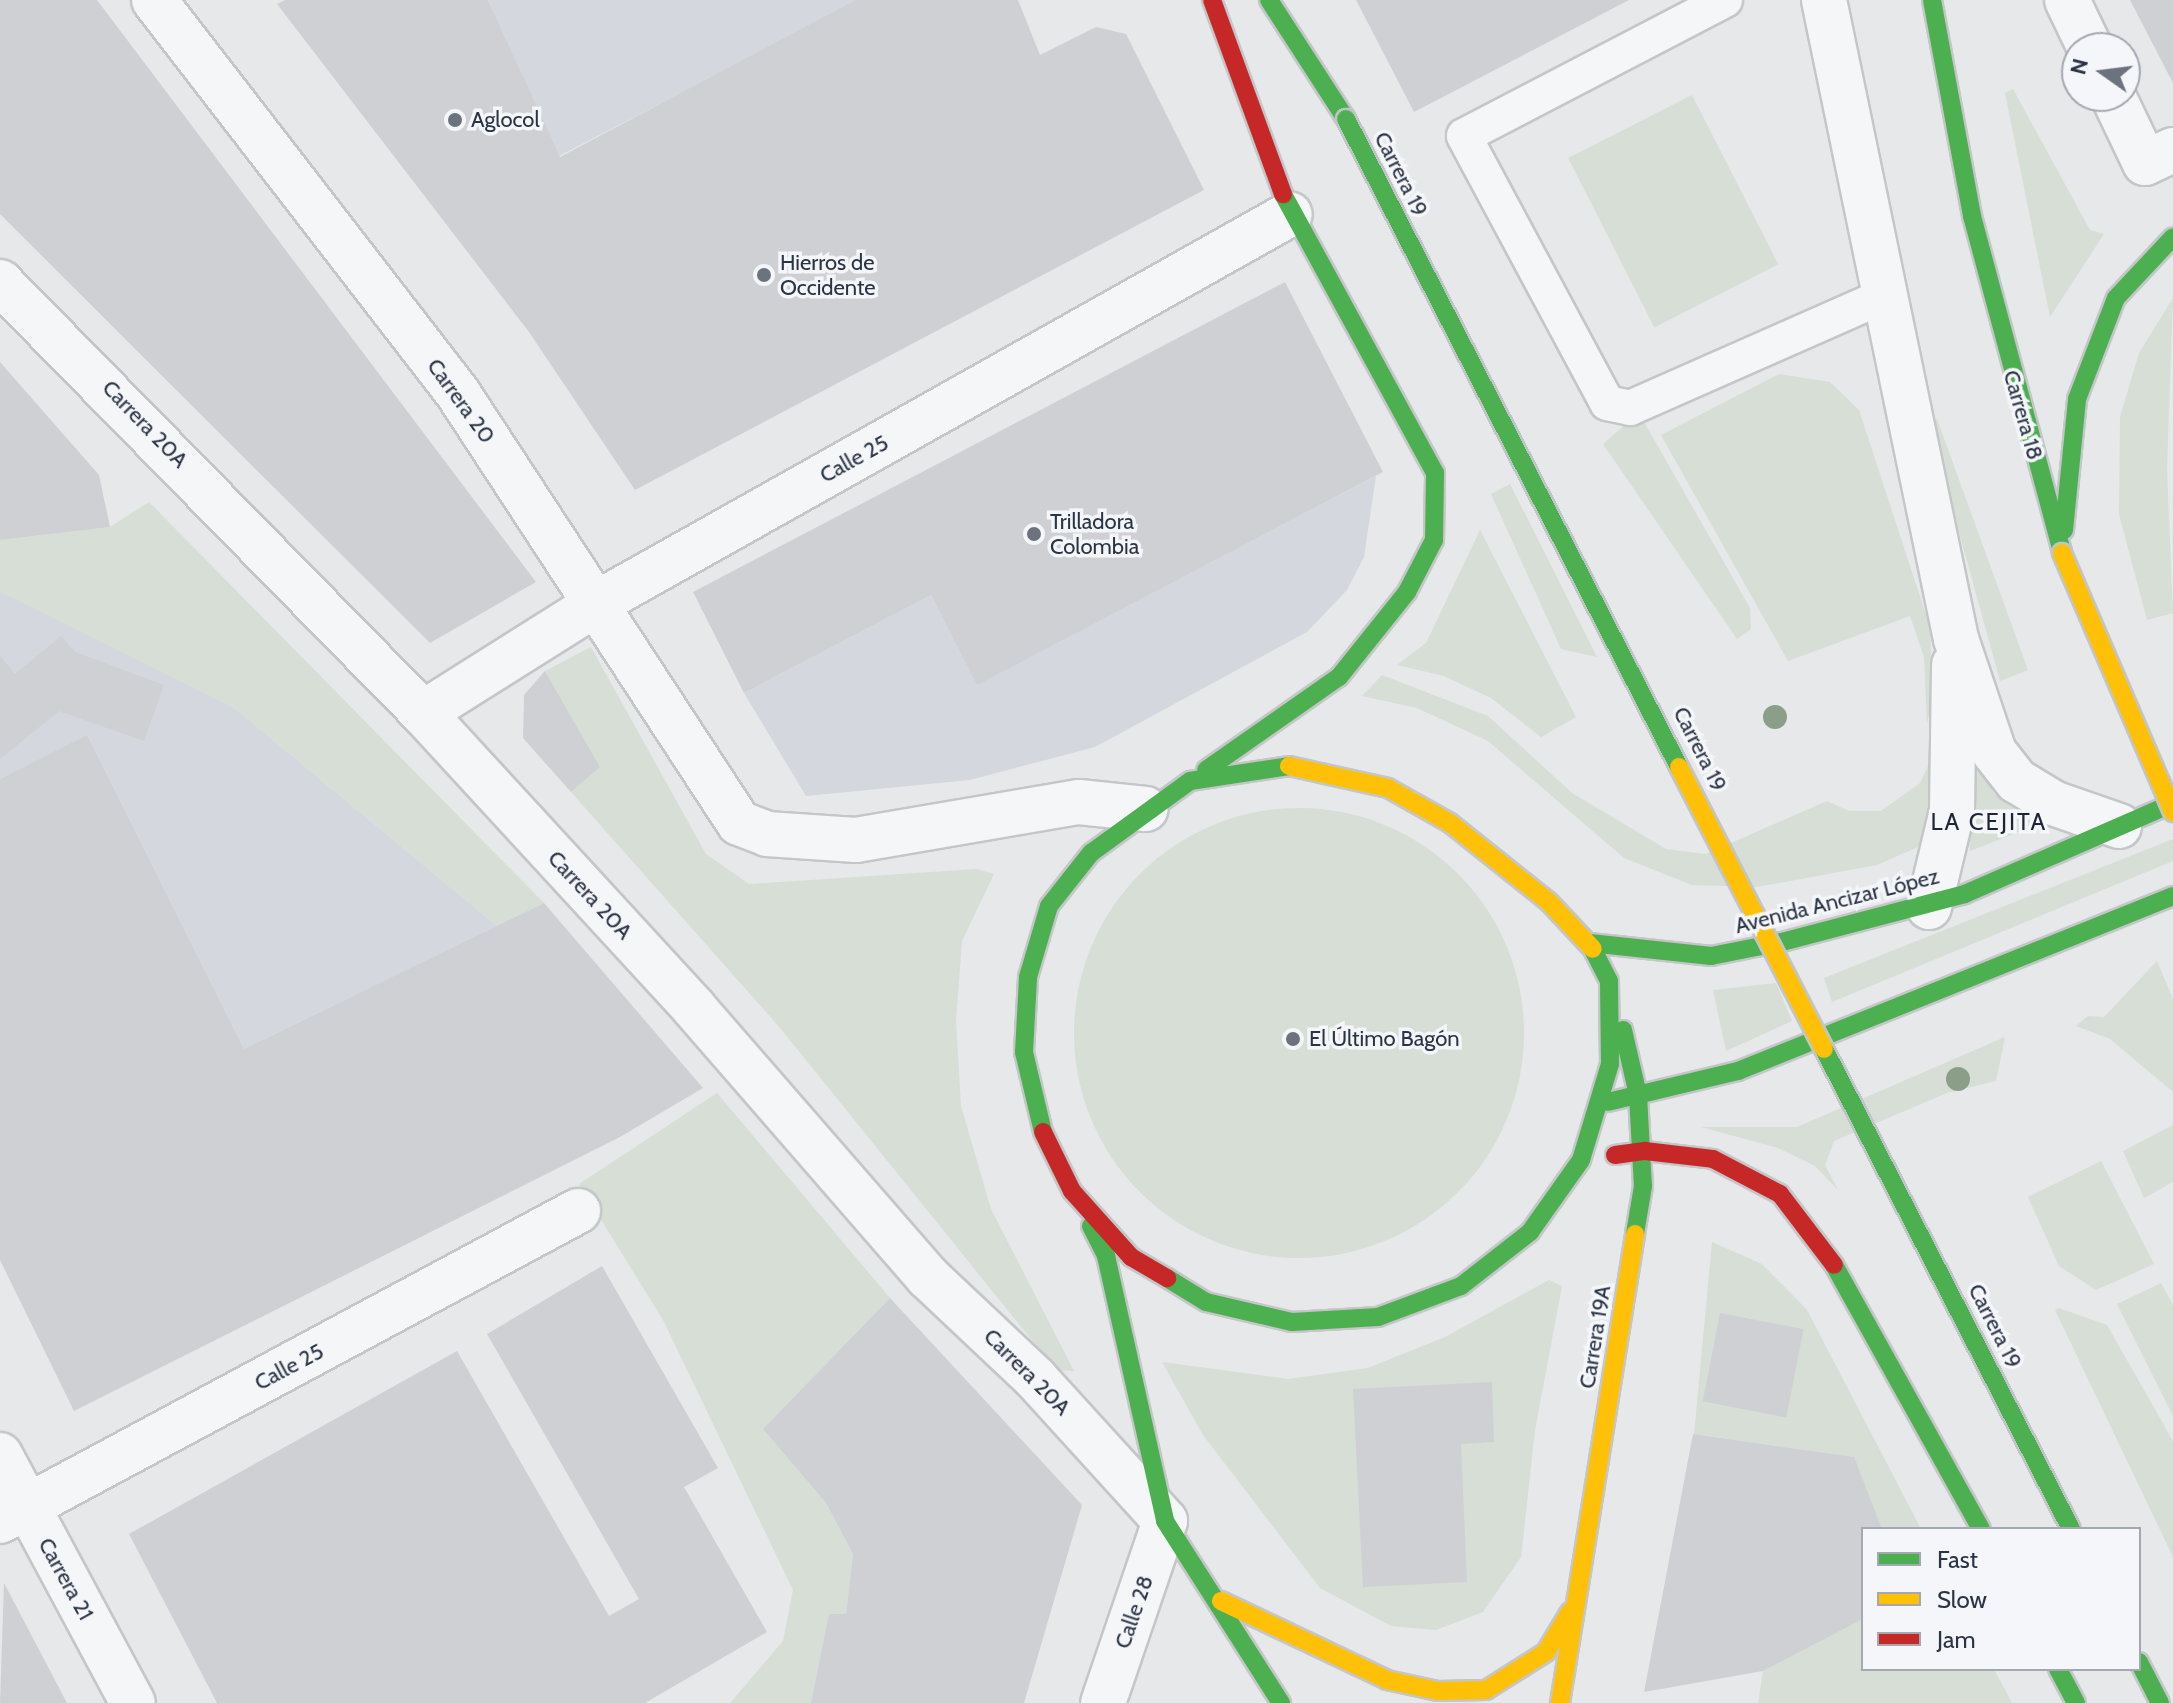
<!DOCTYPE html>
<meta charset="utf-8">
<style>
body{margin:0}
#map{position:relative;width:2173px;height:1703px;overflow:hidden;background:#e6e8ea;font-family:Cabin,sans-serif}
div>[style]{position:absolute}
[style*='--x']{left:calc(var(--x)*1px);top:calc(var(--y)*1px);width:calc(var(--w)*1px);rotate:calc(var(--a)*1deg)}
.built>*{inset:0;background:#d4d7dd}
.green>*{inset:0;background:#d6ded6;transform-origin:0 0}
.round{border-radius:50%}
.building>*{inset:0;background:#ced0d3;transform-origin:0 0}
.roads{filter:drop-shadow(2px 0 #c4c6c8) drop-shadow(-2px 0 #c4c6c8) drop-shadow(0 2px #c4c6c8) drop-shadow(0 -2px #c4c6c8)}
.lane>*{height:34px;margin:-17px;padding:0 17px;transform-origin:17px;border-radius:17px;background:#f5f6f7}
.street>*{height:44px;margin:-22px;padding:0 22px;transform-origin:22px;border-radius:22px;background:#f5f6f7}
.fast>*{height:18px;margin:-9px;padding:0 9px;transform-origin:9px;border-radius:9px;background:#4caf50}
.slow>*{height:18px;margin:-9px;padding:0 9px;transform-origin:9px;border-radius:9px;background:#ffc107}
.jam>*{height:18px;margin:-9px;padding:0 9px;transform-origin:9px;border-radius:9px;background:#c62828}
.bridges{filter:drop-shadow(2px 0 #c2c5c8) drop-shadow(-2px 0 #c2c5c8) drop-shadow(0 2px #c2c5c8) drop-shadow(0 -2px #c2c5c8)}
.fast-bridge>*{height:18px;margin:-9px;padding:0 9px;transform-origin:9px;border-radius:9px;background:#4caf50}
.slow-bridge>*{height:18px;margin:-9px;padding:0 9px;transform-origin:9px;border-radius:9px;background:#ffc107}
.trees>*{width:24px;height:24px;margin:-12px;border-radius:50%;background:#8a9e88}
.dots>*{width:22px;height:22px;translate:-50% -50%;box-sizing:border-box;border:4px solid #f4f6f9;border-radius:50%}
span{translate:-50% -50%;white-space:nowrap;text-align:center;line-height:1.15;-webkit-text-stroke:7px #f4f6f9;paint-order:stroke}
.poi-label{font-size:22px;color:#2b3445}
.left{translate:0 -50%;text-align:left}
.street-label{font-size:22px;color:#2b3445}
.neighbourhood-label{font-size:24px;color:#1d2536;letter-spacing:2px}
.legend{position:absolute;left:1861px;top:1527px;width:280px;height:144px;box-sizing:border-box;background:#f4f6f9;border:2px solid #a4a8b1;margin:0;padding:10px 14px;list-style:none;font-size:24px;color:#2b3445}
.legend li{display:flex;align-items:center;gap:16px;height:40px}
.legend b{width:40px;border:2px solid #a4a8b1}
.north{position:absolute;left:2061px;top:32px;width:80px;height:80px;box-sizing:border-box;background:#f4f6f9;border:2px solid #a4a8b1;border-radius:50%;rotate:284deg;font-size:22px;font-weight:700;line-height:32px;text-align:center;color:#2b3445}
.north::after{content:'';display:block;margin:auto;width:28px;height:36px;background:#6c737f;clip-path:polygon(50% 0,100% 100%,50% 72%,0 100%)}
</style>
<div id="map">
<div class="built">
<div style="clip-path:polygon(488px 0,856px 0,857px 2px,559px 156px)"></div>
<div style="clip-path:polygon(1376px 476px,1364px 557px,1347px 590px,1307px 632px,1095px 747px,970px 780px,806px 796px,744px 693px,931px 595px,977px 684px)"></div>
<div style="clip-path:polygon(0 591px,233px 707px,497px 926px,244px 1049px,87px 736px,0 779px)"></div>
</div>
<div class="green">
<div style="clip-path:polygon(2013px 89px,2090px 230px,2104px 234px,2050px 317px,2005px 93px)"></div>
<div style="left:1692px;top:95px;width:190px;height:139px;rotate:63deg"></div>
<div style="clip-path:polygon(2173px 298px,2167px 469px,2173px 613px,2147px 620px,2119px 514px,2120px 417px,2139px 353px)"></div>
<div style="clip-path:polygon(1779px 374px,1830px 382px,1859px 410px,1930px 627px,1933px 697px,1927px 724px,1924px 657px,1910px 616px,1788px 661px,1661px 435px)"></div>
<div style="clip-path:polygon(1639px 413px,1750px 608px,1751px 629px,1737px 639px,1603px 444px)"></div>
<div style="clip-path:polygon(1937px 419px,2028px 670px,2000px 681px,1929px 423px)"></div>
<div style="clip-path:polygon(1510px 484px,1597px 657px,1561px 649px,1491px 494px)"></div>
<div style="clip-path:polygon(149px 502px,544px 903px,497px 926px,233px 707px,0 591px,0 540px,110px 527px)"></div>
<div style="clip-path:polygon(1480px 530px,1576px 717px,1541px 737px,1491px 698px,1444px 676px,1397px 665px,1426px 643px)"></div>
<div style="clip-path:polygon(591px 647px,706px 854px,749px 884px,976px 869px,994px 874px,962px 941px,956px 1021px,961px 1106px,991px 1209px,1074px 1371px,1056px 1370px,781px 1029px,571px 792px,600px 767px,545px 671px)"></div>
<div style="clip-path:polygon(1382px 675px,1488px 716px,1572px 793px,1666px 849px,1706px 854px,1827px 801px,1849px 811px,1881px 811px,1920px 783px,1937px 747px,1931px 813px,1918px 847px,1877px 865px,1757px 887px,1692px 885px,1624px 858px,1488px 741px,1417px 708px,1362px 696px)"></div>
<div style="clip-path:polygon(1963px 722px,1994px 794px,2036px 825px,1970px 851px)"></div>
<div class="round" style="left:1074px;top:808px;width:450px;height:450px"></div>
<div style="clip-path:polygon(2173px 839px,2173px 861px,1832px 1002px,1824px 978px)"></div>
<div style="clip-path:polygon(2157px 961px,2173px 999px,2173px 1092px,2110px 1039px,2076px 1026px,2088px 1016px,2104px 1017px)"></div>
<div style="clip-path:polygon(1776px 983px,1792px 1021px,1726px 1051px,1713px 990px)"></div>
<div style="clip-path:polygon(2005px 1037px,1996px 1081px,1947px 1093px,1834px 1141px,1825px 1165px,1838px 1190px,1815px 1166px,1778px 1148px,1701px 1127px,1797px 1127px)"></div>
<div style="clip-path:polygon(717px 1093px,890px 1298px,763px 1429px,826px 1503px,853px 1554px,846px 1614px,829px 1615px,811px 1703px,730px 1703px,783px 1641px,793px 1590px,663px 1320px,579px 1184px)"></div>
<div style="clip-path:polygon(2173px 1125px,2173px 1182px,2144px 1198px,2123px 1151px)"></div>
<div style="clip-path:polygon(2101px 1161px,2154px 1264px,2096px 1290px,2059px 1266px,2028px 1197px)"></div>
<div style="clip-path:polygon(1712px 1242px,1762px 1264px,1807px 1310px,1921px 1529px,1882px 1529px,1853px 1457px,1694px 1434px)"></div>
<div style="clip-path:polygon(1549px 1280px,1562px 1286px,1535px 1430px,1521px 1557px,1483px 1612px,1436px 1630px,1391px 1626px,1320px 1588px,1203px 1435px,1162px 1362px,1288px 1379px,1368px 1368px,1445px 1337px)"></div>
<div style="clip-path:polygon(2161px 1283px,2173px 1305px,2173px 1416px,2117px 1304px)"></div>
<div style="clip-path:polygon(2059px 1308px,2107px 1325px,2173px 1441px,2173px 1557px,2055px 1310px)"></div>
<div style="clip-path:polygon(1863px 1619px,1863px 1669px,1994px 1669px,2012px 1703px,1758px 1703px,1763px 1671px)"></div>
</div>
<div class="building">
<div style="clip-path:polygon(0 0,97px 0,536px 582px,430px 643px,0 214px)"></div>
<div style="clip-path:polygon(285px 0,488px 0,560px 157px,856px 0,1018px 0,1040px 55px,1096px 27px,1126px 34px,1204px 190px,635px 490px,529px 332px,277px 4px)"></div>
<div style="clip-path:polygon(1356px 0,1629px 0,1414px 112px)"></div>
<div style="clip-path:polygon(2130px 0,2173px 0,2173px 83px)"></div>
<div style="clip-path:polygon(1285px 282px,1383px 472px,977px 685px,931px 595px,744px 693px,693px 592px)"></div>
<div style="clip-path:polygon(0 362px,99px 475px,110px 527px,0 540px)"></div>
<div style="clip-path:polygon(61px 636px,75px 652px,164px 685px,144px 741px,59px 711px,0 759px,0 656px,15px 674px)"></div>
<div style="clip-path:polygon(545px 671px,600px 767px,571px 792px,523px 738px,524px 695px)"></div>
<div style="clip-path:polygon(87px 735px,244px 1049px,544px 903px,703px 1088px,620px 1137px,74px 1411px,0 1260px,0 779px)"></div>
<div style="clip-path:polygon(602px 1266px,718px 1468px,684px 1487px,767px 1632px,645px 1703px,217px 1703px,129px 1534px,457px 1351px,609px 1616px,639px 1599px,487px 1334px)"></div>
<div style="clip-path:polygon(890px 1298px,1082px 1505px,1024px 1703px,811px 1703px,829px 1614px,846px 1614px,853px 1554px,826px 1503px,763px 1429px)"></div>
<div style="left:1720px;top:1313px;width:85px;height:90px;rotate:11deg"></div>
<div style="clip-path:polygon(1492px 1382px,1494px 1442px,1461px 1444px,1467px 1582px,1363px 1587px,1353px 1389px)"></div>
<div style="clip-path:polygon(1693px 1434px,1854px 1457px,1882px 1529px,1863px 1529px,1863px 1619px,1763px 1671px,1644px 1692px)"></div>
<div style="clip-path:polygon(4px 1583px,67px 1703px,0 1703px)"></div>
</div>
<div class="roads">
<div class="lane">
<div style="--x:1725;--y:0;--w:294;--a:152.5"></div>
<div style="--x:1464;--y:136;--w:303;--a:61.8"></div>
<div style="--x:1607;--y:403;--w:24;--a:12"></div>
<div style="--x:1630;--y:408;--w:275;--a:-23.8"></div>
</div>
<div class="street">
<div style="--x:154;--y:0;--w:499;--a:52.3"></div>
<div style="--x:459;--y:395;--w:511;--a:56.81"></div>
<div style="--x:739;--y:823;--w:30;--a:21"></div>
<div style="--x:767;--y:834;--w:89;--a:3.9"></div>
<div style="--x:856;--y:840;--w:226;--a:-9.7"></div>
<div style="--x:1079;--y:802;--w:67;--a:6"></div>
<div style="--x:1824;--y:0;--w:652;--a:78.33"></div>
<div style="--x:1956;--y:639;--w:119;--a:71.4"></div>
<div style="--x:1994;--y:752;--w:37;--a:52"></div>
<div style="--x:2017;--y:781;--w:42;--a:31.4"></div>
<div style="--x:2053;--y:803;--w:70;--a:19.2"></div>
<div style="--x:2067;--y:0;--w:53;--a:64.4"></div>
<div style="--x:2113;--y:96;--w:74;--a:64.5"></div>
<div style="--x:2145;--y:163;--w:31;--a:-25"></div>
<div style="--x:0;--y:282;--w:604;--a:45.54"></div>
<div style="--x:423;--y:713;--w:401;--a:47.4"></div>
<div style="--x:694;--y:1008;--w:357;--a:49"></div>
<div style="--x:928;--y:1277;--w:147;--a:43.3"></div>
<div style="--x:1035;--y:1378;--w:193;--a:47.7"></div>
<div style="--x:1165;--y:1521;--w:192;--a:108.8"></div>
<div style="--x:423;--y:713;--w:208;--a:-32.2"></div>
<div style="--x:599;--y:602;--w:792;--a:-29.31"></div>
<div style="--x:1929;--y:907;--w:99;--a:-76.5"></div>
<div style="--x:1952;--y:811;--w:146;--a:-89.2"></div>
<div style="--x:0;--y:1455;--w:281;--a:61.8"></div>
<div style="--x:0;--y:1521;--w:656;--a:-28.21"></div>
</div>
<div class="fast">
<div style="--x:1269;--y:0;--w:142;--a:57.1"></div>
<div style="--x:1932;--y:0;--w:220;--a:79.5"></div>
<div style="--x:1972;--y:216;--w:349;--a:75"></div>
<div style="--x:2064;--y:530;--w:132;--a:-84.3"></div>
<div style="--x:2077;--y:399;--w:108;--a:-68.9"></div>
<div style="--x:2116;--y:298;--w:83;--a:-46.9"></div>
<div style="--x:1206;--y:770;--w:162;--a:-35"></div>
<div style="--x:1339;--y:677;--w:109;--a:-51.3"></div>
<div style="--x:1407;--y:592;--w:59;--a:-62.6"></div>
<div style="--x:1434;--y:540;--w:67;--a:-89.1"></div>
<div style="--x:1435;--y:473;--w:318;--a:-118.6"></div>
<div style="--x:1590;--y:943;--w:122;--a:6.1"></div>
<div style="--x:1711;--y:956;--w:72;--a:-11.2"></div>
<div style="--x:1782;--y:942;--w:189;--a:-14.7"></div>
<div style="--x:1965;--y:894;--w:227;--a:-23.6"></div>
<div style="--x:1623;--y:1030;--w:67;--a:77"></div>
<div style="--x:1638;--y:1095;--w:91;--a:86.9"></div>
<div style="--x:1643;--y:1186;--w:49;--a:99.5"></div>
<div style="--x:1608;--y:1102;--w:134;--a:-13.4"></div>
<div style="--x:1738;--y:1071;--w:469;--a:-21.9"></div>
<div style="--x:1043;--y:1132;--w:82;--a:-103.4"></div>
<div style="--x:1024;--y:1052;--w:75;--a:-86.9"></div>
<div style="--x:1028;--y:977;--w:74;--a:-73.5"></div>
<div style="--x:1049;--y:906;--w:68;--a:-51.6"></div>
<div style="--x:1091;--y:853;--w:122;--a:-36"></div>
<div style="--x:1190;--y:781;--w:100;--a:-8.6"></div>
<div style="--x:1091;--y:1226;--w:34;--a:63"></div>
<div style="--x:1106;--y:1256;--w:271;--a:77.4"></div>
<div style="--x:1165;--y:1521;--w:216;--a:57.5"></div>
<div style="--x:1834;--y:1265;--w:302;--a:60.9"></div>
<div style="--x:1167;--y:1278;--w:46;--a:31.6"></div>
<div style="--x:1206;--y:1302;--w:88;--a:13.1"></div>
<div style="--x:1292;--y:1322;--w:86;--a:-3.3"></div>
<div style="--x:1378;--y:1317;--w:89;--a:-20.5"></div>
<div style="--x:1461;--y:1286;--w:88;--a:-38"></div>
<div style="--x:1530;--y:1232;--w:88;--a:-54.7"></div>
<div style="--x:1581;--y:1160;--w:100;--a:-73.2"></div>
<div style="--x:1610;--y:1064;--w:83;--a:-90.7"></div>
<div style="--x:1609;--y:981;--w:36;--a:-117"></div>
<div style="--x:2139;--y:1662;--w:46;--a:62.9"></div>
<div style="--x:2058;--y:1669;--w:38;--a:62"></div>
</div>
<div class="slow">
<div style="--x:1289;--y:766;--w:101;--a:12.5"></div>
<div style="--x:1388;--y:788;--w:71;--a:29.4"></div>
<div style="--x:1450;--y:823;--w:127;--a:38.6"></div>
<div style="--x:1549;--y:902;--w:64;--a:46.9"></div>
<div style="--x:1221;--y:1601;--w:184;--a:25.4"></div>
<div style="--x:1387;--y:1680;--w:52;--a:12.2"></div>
<div style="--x:1438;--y:1691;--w:48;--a:-1.2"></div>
<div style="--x:1486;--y:1690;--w:71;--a:-32.3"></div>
<div style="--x:1546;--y:1652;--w:47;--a:-59"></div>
<div style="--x:1560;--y:1703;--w:475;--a:-80.9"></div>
</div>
<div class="jam">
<div style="--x:1212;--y:0;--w:207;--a:69.9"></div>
<div style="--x:1043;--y:1132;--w:66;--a:63.8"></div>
<div style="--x:1072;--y:1191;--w:89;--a:48.2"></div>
<div style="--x:1131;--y:1257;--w:42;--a:30.3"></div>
<div style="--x:1615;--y:1155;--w:30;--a:-8"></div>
<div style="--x:1645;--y:1151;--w:68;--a:6.7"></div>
<div style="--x:1713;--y:1159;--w:76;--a:27.6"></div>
<div style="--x:1780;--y:1194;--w:89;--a:52.7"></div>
</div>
</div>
<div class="bridges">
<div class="fast-bridge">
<div style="--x:1346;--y:119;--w:729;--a:62.8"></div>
<div style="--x:1824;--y:1049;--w:540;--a:62.77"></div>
</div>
<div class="slow-bridge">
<div style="--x:2062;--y:553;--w:282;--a:66.8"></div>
<div style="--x:1679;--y:767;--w:317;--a:62.8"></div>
</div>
</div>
<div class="trees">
<div style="left:1775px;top:717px"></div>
<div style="left:1958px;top:1079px"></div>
</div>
<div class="dots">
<div style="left:455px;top:120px;background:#6c737f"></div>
<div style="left:764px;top:275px;background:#6c737f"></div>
<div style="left:1034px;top:534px;background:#6c737f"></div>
<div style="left:1293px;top:1039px;background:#6c737f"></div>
</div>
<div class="poi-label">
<span class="left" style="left:471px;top:120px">Aglocol</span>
<span class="left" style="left:780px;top:275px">Hierros de<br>Occidente</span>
<span class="left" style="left:1050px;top:534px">Trilladora<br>Colombia</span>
<span class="left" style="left:1309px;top:1039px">El Último Bagón</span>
</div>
<div class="street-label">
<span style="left:1401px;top:174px;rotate:63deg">Carrera 19</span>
<span style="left:461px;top:401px;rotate:54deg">Carrera 20</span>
<span style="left:2023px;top:415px;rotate:74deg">Carrera 18</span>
<span style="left:145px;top:424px;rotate:46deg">Carrera 20A</span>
<span style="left:854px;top:459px;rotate:-29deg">Calle 25</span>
<span style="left:1700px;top:749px;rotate:63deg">Carrera 19</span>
<span style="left:590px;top:895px;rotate:47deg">Carrera 20A</span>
<span style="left:1837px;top:901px;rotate:-14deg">Avenida Ancizar López</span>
<span style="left:1995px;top:1326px;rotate:63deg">Carrera 19</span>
<span style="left:1595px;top:1337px;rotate:-81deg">Carrera 19A</span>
<span style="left:289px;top:1367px;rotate:-28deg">Calle 25</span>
<span style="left:1027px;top:1372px;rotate:45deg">Carrera 20A</span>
<span style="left:66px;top:1579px;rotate:61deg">Carrera 21</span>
<span style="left:1134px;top:1612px;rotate:-71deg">Calle 28</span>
</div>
<div class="neighbourhood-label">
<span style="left:1989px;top:822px">LA CEJITA</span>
</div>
<ul class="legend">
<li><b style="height:10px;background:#4caf50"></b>Fast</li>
<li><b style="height:10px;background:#ffc107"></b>Slow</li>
<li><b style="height:10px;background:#c62828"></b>Jam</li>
</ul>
<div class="north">N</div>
</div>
